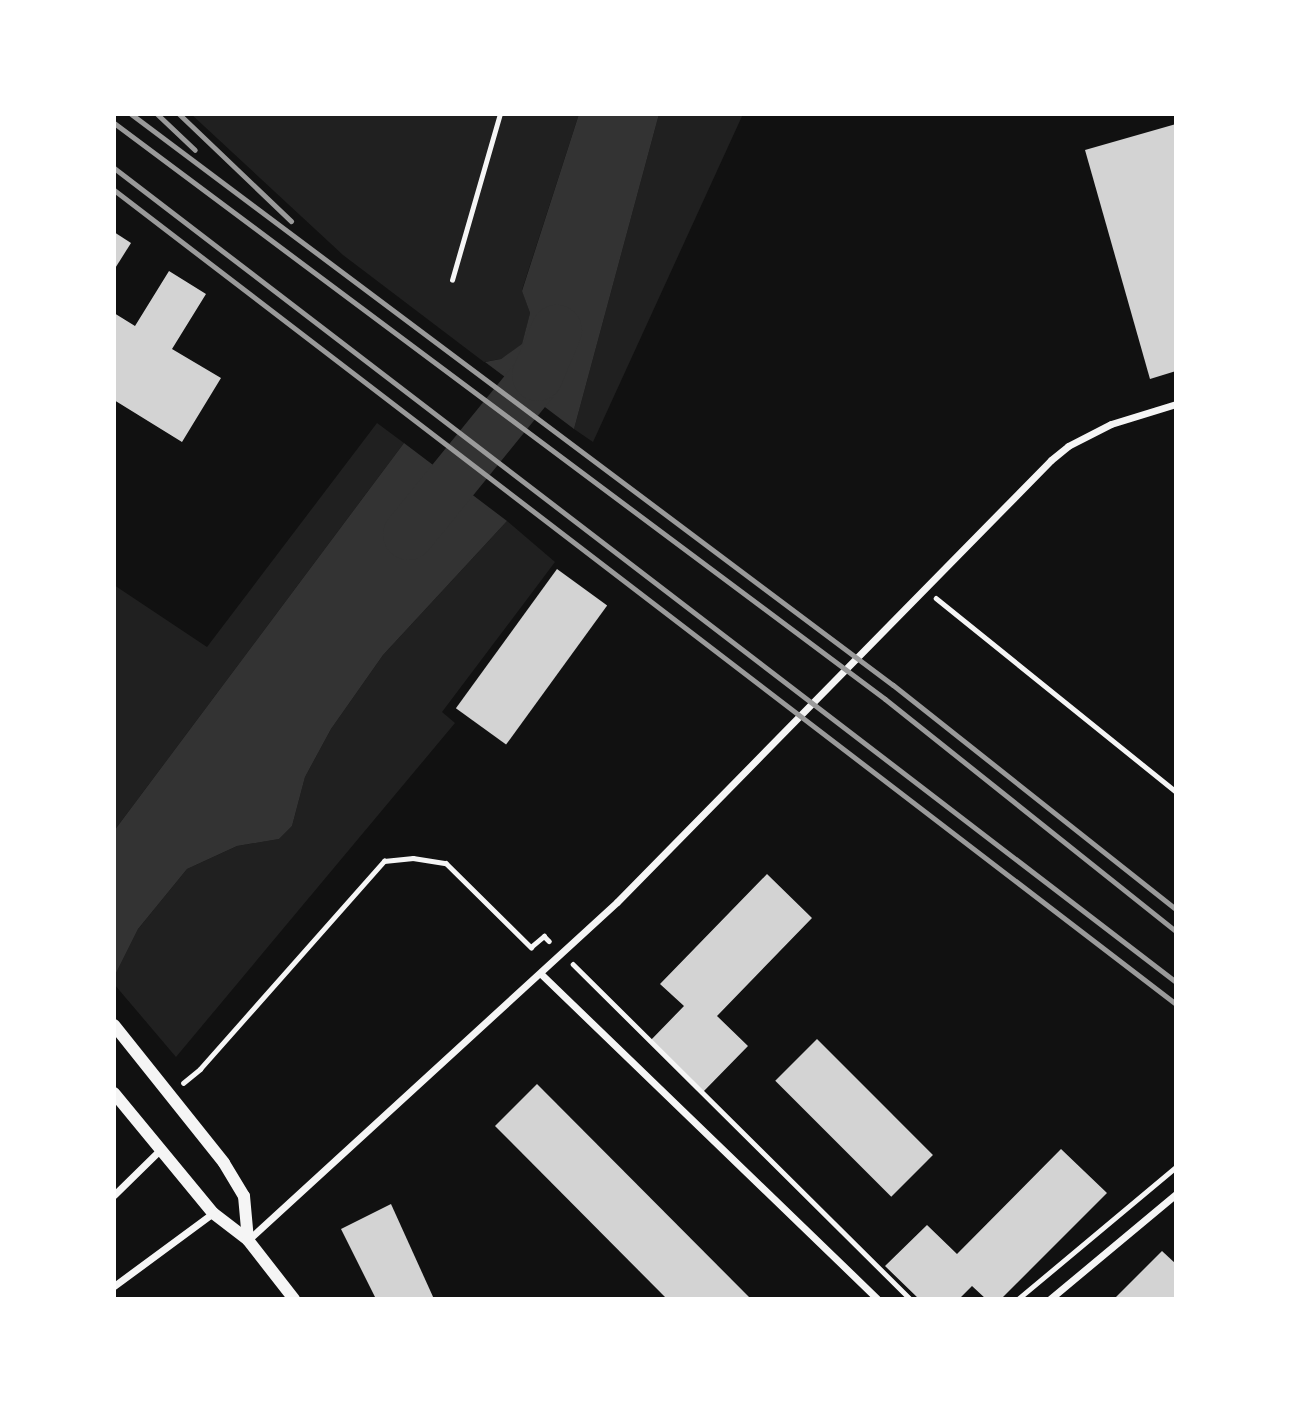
<!DOCTYPE html>
<style>
body{margin:0}
#map{position:relative;width:1290px;height:1413px;overflow:hidden;background:#111;font-family:"Titillium Web",sans-serif}
div>[style]{position:absolute}
[style*='--x']{left:calc(var(--x)*1px);top:calc(var(--y)*1px);width:calc(var(--w)*1px);rotate:calc(var(--a)*1deg)}
.green>*{inset:0;background:#202020}
.water>*{inset:0;background:#333}
.river>*{height:51px;margin:-25.5px;padding:0 25.5px;transform-origin:25.5px;border-radius:25.5px;background:#333}
.building>*{inset:0;background:#d3d3d3;transform-origin:0 0}
.path>*{height:4.5px;margin:-2.25px;padding:0 2.25px;transform-origin:2.25px;border-radius:2.25px;background:#f5f5f5}
.minor>*{height:7px;margin:-3.5px;padding:0 3.5px;transform-origin:3.5px;border-radius:3.5px;background:#f5f5f5}
.tertiary>*{height:12px;margin:-6px;padding:0 6px;transform-origin:6px;border-radius:6px;background:#f5f5f5}
.rail>*{height:5px;margin:-2.5px;padding:0 2.5px;transform-origin:2.5px;border-radius:2.5px;background:#9a9a9a}
span{translate:-50% -50%;white-space:nowrap;text-align:center;line-height:1.15;-webkit-text-stroke:5px #fff;paint-order:stroke}
.frame{position:absolute;inset:0;border:116px solid #fff;pointer-events:none}
</style>
<div id="map">
<div class="green">
<div style="clip-path:polygon(191px 114px,579px 114px,522px 290px,530px 313px,522px 345px,501px 359px,484px 362px,343px 255px)"></div>
<div style="clip-path:polygon(659px 114px,743px 114px,593px 442px,574px 429px)"></div>
<div style="clip-path:polygon(377px 423px,404px 443px,114px 831px,114px 585px,207px 647px)"></div>
<div style="clip-path:polygon(507px 521px,555px 562px,442px 712px,455px 723px,176px 1057px,114px 984px,114px 977px,138px 929px,187px 869px,237px 846px,279px 839px,292px 826px,305px 777px,331px 729px,383px 655px)"></div>
</div>
<div class="water">
<div style="clip-path:polygon(579px 114px,659px 114px,574px 429px,485px 362px,501px 359px,522px 344px,530px 313px,522px 291px)"></div>
<div style="clip-path:polygon(404px 443px,507px 521px,383px 655px,331px 729px,305px 777px,292px 826px,279px 839px,237px 846px,187px 869px,138px 929px,114px 977px,114px 831px)"></div>
</div>
<div class="river">
<div style="--x:408;--y:534;--w:205;--a:-50.9"></div>
<div style="--x:537;--y:375;--w:49;--a:-67.1"></div>
</div>
<div class="building">
<div style="clip-path:polygon(1176px 124px,1176px 371px,1150px 379px,1085px 150px)"></div>
<div style="clip-path:polygon(114px 232px,131px 243px,114px 270px)"></div>
<div style="clip-path:polygon(169px 271px,206px 294px,172px 349px,221px 378px,182px 442px,114px 400px,114px 313px,135px 326px)"></div>
<div style="left:557px;top:569px;width:62px;height:172px;rotate:36deg"></div>
<div style="clip-path:polygon(767px 874px,812px 918px,717px 1016px,748px 1046px,703px 1092px,650px 1041px,684px 1006px,660px 984px)"></div>
<div style="left:817px;top:1039px;width:164px;height:59px;rotate:45deg"></div>
<div style="clip-path:polygon(537px 1084px,751px 1299px,667px 1299px,495px 1126px)"></div>
<div style="clip-path:polygon(1061px 1149px,1107px 1193px,1001px 1299px,986px 1299px,972px 1286px,959px 1299px,919px 1299px,885px 1266px,927px 1225px,957px 1254px)"></div>
<div style="clip-path:polygon(391px 1204px,434px 1299px,376px 1299px,341px 1229px)"></div>
<div style="clip-path:polygon(1162px 1251px,1176px 1264px,1176px 1299px,1114px 1299px)"></div>
</div>
<div class="path">
<div style="--x:452;--y:280;--w:173;--a:-73.9"></div>
<div style="--x:936;--y:598;--w:309;--a:38.9"></div>
<div style="--x:573;--y:964;--w:475;--a:44.8"></div>
<div style="--x:183;--y:1083;--w:22;--a:-39"></div>
<div style="--x:200;--y:1069;--w:278;--a:-48.5"></div>
<div style="--x:384;--y:861;--w:29;--a:-6"></div>
<div style="--x:413;--y:858;--w:33;--a:9"></div>
<div style="--x:446;--y:863;--w:120;--a:44.7"></div>
<div style="--x:531;--y:947;--w:17;--a:-40"></div>
<div style="--x:544;--y:936;--w:7;--a:45"></div>
<div style="--x:1018;--y:1299;--w:206;--a:-39.9"></div>
</div>
<div class="minor">
<div style="--x:541;--y:974;--w:467;--a:44"></div>
<div style="--x:114;--y:1195;--w:66;--a:-44.4"></div>
<div style="--x:248;--y:1240;--w:500;--a:-42.49"></div>
<div style="--x:617;--y:902;--w:619;--a:-45.52"></div>
<div style="--x:1051;--y:460;--w:22;--a:-39"></div>
<div style="--x:1068;--y:446;--w:48;--a:-27.1"></div>
<div style="--x:1111;--y:424;--w:68;--a:-17.1"></div>
<div style="--x:114;--y:1286;--w:123;--a:-36.4"></div>
<div style="--x:1050;--y:1299;--w:164;--a:-39.8"></div>
</div>
<div class="tertiary">
<div style="--x:114;--y:1025;--w:176;--a:51.4"></div>
<div style="--x:224;--y:1163;--w:39;--a:59"></div>
<div style="--x:244;--y:1196;--w:44;--a:84.8"></div>
<div style="--x:114;--y:1093;--w:156;--a:50.5"></div>
<div style="--x:213;--y:1213;--w:44;--a:37.6"></div>
<div style="--x:248;--y:1240;--w:75;--a:52.1"></div>
</div>
<div class="rail">
<div style="--x:131;--y:114;--w:952;--a:36.85"></div>
<div style="--x:893;--y:685;--w:361;--a:38.4"></div>
<div style="--x:157;--y:114;--w:52;--a:43.5"></div>
<div style="--x:179;--y:114;--w:155;--a:43.7"></div>
<div style="--x:114;--y:123;--w:962;--a:36.76"></div>
<div style="--x:885;--y:699;--w:372;--a:38.6"></div>
<div style="--x:114;--y:168;--w:1338;--a:37.47"></div>
<div style="--x:114;--y:190;--w:1338;--a:37.47"></div>
</div>
<div class="frame"></div>
</div>
